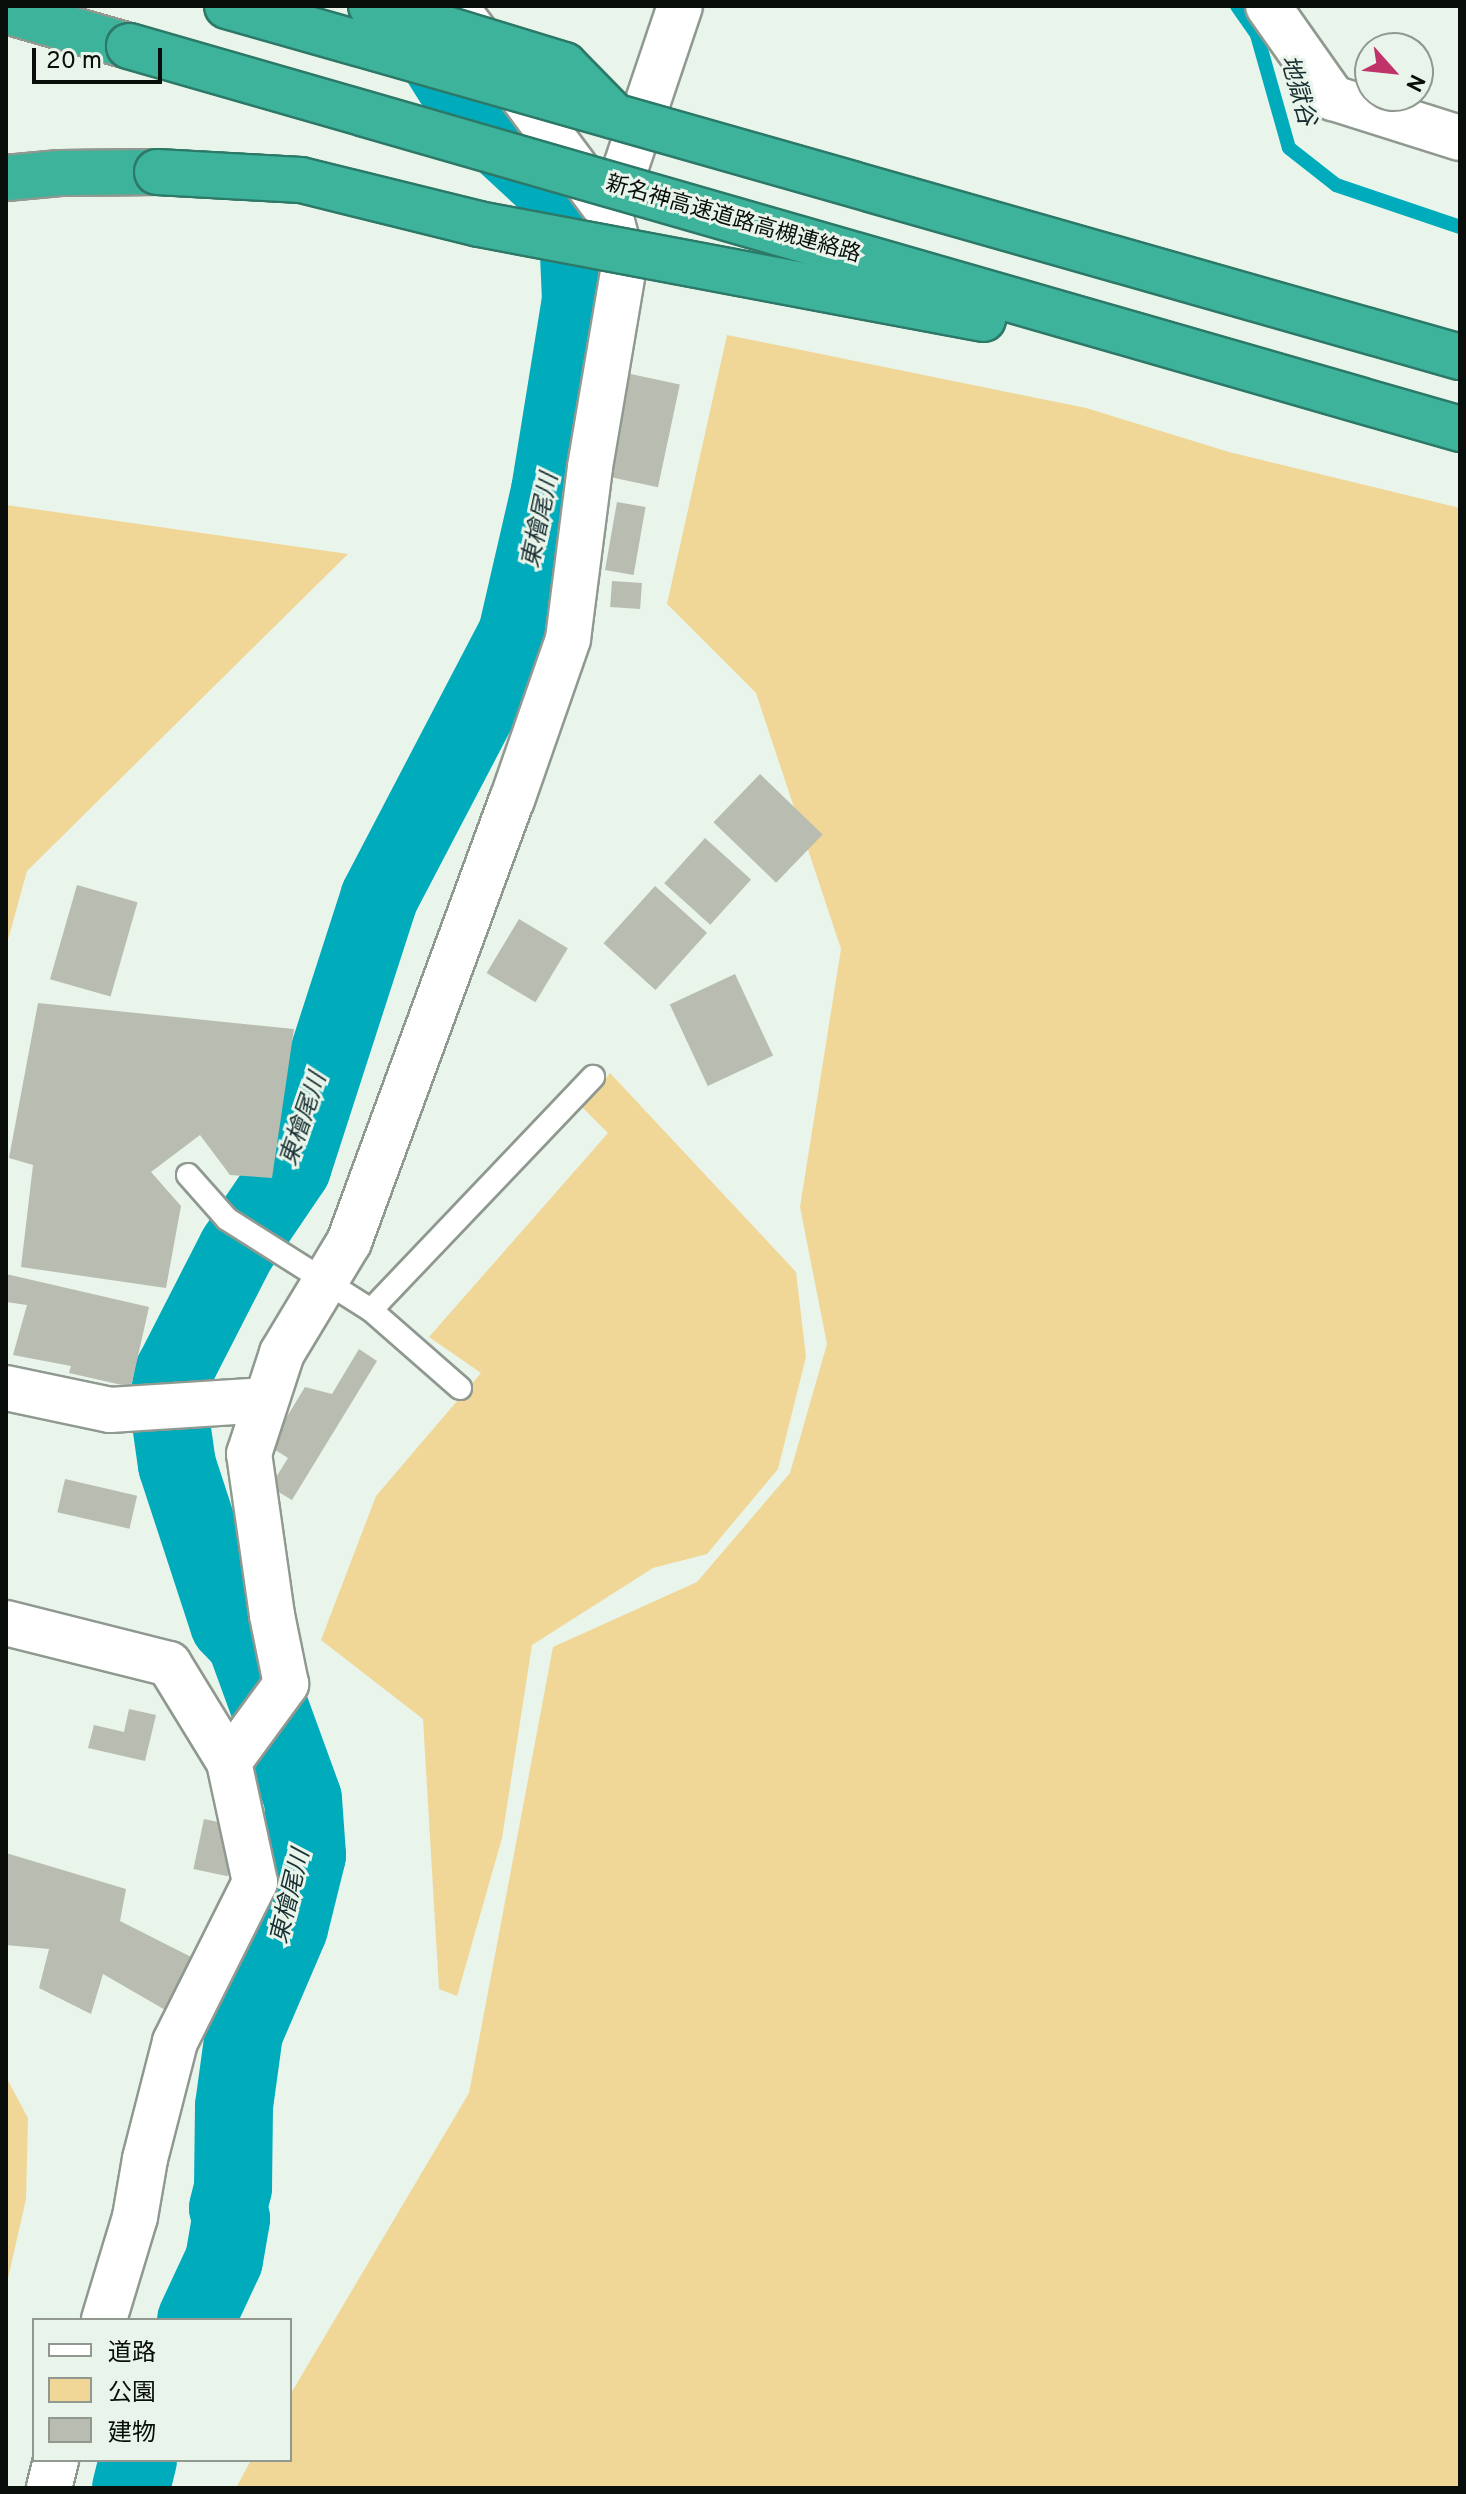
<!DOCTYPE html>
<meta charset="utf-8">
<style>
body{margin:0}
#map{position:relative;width:1466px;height:2494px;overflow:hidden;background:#e9f4ea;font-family:Overpass,"Noto Sans JP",sans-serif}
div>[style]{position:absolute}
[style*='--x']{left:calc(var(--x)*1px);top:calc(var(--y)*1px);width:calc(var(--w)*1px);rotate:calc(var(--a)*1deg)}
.green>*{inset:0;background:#f0d797}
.stream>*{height:14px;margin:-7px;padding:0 7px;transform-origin:7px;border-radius:7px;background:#00acbc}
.river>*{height:78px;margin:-39px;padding:0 39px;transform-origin:39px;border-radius:39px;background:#00acbc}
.building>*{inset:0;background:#b9bcb0;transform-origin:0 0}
.roads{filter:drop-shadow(2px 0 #8f9990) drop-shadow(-2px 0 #8f9990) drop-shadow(0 2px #8f9990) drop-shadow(0 -2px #8f9990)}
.lane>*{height:22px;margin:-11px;padding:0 11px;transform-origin:11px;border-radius:11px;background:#fff}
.street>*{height:44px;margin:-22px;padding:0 22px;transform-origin:22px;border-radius:22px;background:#fff}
.highway>*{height:44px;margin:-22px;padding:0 22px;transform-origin:22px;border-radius:22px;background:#3eb39b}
.bridges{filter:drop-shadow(2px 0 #2c7968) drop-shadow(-2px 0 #2c7968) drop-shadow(0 2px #2c7968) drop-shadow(0 -2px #2c7968)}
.highway-bridge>*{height:44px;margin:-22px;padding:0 22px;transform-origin:22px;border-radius:22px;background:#3eb39b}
span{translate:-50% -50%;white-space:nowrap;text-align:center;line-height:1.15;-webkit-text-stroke:6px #e9f4ea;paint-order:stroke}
.street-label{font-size:22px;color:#0a0e0a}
.water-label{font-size:24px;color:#182f32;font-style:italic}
.frame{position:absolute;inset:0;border:8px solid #0a0e0a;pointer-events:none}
.legend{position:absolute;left:32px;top:2318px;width:260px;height:144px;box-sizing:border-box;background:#e9f4ea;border:2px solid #909890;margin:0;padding:10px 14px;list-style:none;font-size:24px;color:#0a0e0a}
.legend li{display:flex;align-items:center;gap:16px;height:40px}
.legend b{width:40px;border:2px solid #909890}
.north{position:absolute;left:1354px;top:32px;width:80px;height:80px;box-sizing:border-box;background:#e9f4ea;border:2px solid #909890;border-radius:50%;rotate:117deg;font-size:22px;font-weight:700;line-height:32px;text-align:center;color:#0a0e0a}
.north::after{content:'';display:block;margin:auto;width:28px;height:36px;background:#bf3369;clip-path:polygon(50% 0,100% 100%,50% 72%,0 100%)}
.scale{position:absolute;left:32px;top:48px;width:130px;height:36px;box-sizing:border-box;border:4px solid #0a0e0a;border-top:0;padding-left:10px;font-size:24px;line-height:28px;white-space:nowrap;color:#0a0e0a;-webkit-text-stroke:6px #e9f4ea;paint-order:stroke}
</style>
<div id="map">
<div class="green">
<div style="clip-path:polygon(727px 335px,1086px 408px,1229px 452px,1460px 508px,1460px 2488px,236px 2488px,251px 2460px,290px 2460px,290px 2395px,469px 2093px,553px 1647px,697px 1582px,790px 1473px,827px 1344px,800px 1207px,841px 949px,756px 693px,667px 604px)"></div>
<div style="clip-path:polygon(6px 505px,348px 554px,27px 871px,6px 947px)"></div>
<div style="clip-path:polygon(610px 1073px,796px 1272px,806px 1357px,778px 1469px,707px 1554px,653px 1568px,532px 1645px,502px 1838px,457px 1996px,439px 1989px,423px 1719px,321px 1640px,376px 1496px,481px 1373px,429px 1337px,608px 1133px,582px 1107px)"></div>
<div style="clip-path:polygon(6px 2077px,28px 2118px,26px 2199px,6px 2287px)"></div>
</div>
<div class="stream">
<div style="--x:1237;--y:6;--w:35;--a:55"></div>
<div style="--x:1257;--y:35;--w:117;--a:74.2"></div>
<div style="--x:1289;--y:148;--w:60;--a:38.2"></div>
<div style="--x:1336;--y:185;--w:131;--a:18.7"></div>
</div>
<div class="river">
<div style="--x:196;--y:2320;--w:66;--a:-65"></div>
<div style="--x:224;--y:2260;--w:42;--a:-80.3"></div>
<div style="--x:231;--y:2219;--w:11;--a:-105"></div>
<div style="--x:228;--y:2208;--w:21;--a:-76"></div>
<div style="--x:233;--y:2188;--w:82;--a:-89.3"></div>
<div style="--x:234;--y:2106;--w:74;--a:-82.2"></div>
<div style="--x:244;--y:2033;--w:114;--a:-66.8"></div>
<div style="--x:289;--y:1928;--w:75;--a:-76.1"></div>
<div style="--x:307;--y:1855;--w:56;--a:-94.1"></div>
<div style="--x:303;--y:1799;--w:167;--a:-110"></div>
<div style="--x:246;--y:1642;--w:25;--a:-133"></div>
<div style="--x:229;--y:1624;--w:167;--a:-108.1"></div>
<div style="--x:177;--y:1465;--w:64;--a:-98.1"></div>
<div style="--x:168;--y:1402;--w:31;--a:-79"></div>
<div style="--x:174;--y:1372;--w:138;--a:-62.9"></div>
<div style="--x:237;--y:1249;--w:98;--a:-55.8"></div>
<div style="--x:292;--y:1168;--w:284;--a:-72.1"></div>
<div style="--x:379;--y:898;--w:298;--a:-62.4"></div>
<div style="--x:517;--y:634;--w:147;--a:-77"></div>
<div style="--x:550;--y:491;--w:193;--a:-80.8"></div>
<div style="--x:581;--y:300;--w:91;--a:-92.5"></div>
<div style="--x:577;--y:209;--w:142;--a:-137.3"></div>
<div style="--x:473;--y:113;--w:126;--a:-122.1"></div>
<div style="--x:131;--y:2488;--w:29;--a:-76"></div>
</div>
<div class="building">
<div style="left:626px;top:373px;width:55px;height:105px;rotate:12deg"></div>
<div style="left:617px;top:502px;width:29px;height:69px;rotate:10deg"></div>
<div style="left:612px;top:581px;width:30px;height:26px;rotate:4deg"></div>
<div style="left:760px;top:774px;width:87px;height:67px;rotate:44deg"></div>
<div style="left:705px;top:838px;width:62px;height:61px;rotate:42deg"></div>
<div style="left:77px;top:885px;width:63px;height:98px;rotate:16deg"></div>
<div style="left:655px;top:886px;width:70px;height:77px;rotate:42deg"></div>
<div style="left:519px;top:919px;width:57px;height:63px;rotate:31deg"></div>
<div style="left:735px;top:974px;width:90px;height:72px;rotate:65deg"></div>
<div style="clip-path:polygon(38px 1003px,294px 1029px,272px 1178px,230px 1175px,200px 1135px,151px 1172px,181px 1206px,166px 1288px,21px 1267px,33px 1165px,9px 1158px)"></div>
<div style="clip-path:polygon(6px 1274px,149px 1307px,131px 1387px,69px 1373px,71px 1366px,13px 1355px,27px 1305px,6px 1302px)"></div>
<div style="clip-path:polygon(359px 1349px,377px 1361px,292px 1500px,270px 1487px,288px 1458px,269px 1446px,305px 1387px,332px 1394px)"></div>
<div style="left:65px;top:1479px;width:74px;height:34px;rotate:13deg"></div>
<div style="clip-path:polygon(129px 1709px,156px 1715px,145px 1761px,88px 1748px,94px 1725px,124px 1732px)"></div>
<div style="left:204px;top:1819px;width:35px;height:51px;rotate:12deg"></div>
<div style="clip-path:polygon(6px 1853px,126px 1889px,120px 1921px,205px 1964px,167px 2011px,103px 1974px,91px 2014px,39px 1988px,49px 1949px,6px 1945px)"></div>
</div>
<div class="roads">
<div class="lane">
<div style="--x:188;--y:1175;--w:59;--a:48.4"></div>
<div style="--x:227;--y:1219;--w:170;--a:32.3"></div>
<div style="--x:460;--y:1388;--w:118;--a:-138.8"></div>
<div style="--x:371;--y:1310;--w:322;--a:-46.4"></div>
</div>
<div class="street">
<div style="--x:1268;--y:6;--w:113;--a:54.8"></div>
<div style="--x:1333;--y:98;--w:133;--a:17.5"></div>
<div style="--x:610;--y:214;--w:219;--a:-71.4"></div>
<div style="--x:6;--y:1388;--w:106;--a:11.9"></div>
<div style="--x:110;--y:1410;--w:156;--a:-3.7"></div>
<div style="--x:6;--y:1623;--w:168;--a:14.1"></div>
<div style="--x:169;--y:1664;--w:115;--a:58.5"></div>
<div style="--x:229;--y:1762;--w:123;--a:77.8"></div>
<div style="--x:255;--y:1882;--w:179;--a:116.6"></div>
<div style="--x:175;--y:2042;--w:121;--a:104.4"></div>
<div style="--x:145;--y:2159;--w:59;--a:99.8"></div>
<div style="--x:135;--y:2217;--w:108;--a:106.8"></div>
<div style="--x:229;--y:1762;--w:97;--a:-53.8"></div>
<div style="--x:286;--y:1684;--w:70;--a:-101.5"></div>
<div style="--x:272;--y:1615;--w:163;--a:-98.1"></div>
<div style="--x:249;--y:1454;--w:106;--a:-71.9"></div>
<div style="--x:282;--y:1353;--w:130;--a:-58.9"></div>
<div style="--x:349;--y:1242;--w:471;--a:-69.8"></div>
<div style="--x:512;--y:800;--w:170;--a:-70.8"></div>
<div style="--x:568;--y:639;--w:173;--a:-82.7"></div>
<div style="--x:590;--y:467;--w:203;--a:-80.4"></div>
<div style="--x:624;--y:267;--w:55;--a:-104.8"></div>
<div style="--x:610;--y:214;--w:259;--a:-126.7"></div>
<div style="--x:49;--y:2488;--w:29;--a:-76"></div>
</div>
<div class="highway">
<div style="--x:6;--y:11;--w:128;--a:15.9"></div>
<div style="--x:6;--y:178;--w:54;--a:-5.3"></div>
<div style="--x:60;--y:173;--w:97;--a:-0.6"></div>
</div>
</div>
<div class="bridges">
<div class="highway-bridge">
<div style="--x:227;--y:6;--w:1282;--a:15.89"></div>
<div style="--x:371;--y:6;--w:202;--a:17"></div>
<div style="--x:564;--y:65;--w:71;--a:45.6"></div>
<div style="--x:129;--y:46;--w:1385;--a:16.05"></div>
<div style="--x:157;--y:172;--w:144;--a:3.2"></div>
<div style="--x:301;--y:180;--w:183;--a:13.9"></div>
<div style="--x:479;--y:224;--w:513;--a:10.67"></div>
</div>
</div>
<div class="street-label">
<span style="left:733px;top:220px;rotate:16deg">新名神高速道路高槻連絡路</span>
</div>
<div class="water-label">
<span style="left:1296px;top:91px;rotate:74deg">地獄谷</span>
<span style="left:542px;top:521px;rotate:-78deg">東檜尾川</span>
<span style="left:305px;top:1120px;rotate:-71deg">東檜尾川</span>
<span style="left:292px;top:1897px;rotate:-76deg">東檜尾川</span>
</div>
<div class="frame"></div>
<ul class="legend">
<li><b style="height:10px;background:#fff"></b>道路</li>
<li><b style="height:22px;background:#f0d797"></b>公園</li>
<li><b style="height:22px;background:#b9bcb0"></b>建物</li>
</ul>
<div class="north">N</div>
<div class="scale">20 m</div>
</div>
